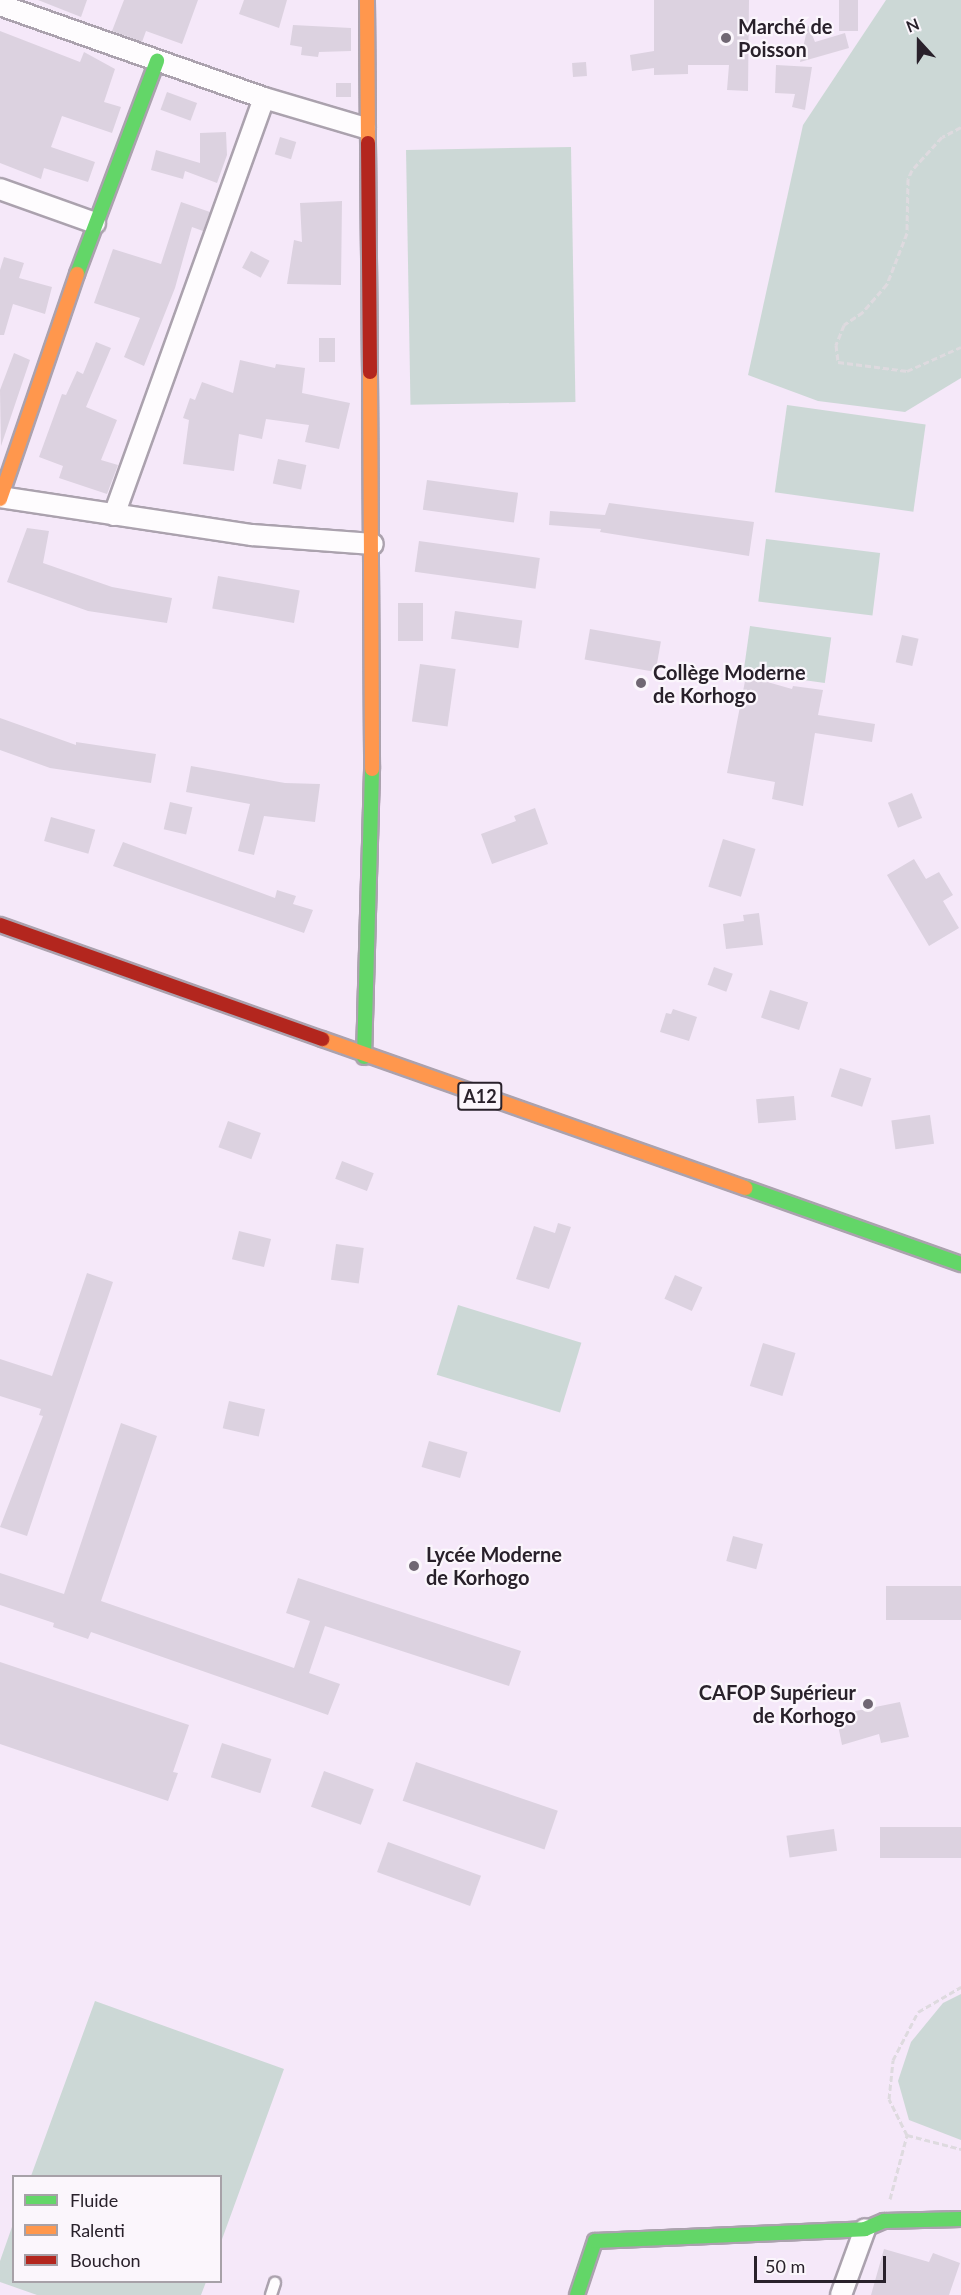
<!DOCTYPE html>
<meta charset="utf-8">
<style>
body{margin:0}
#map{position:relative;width:961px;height:2295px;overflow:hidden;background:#f5e8f9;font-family:Lato,sans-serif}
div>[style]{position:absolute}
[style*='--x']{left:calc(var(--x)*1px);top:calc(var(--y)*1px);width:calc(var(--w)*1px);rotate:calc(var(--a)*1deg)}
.green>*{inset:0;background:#ccd8d6;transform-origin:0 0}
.building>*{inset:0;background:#dcd2e0;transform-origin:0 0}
.path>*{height:3px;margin-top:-1.5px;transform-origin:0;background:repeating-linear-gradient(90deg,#dedadf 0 6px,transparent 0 9px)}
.roads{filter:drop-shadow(2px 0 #aba2ae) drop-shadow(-2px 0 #aba2ae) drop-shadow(0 2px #aba2ae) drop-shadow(0 -2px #aba2ae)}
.lane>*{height:10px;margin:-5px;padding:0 5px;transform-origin:5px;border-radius:5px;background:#fefcfe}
.street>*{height:20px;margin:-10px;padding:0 10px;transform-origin:10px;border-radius:10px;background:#fefcfe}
.fast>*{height:14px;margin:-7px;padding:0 7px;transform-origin:7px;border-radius:7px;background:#63d668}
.slow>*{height:14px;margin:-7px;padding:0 7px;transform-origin:7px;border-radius:7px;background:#ff974d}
.jam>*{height:14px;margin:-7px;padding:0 7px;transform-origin:7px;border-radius:7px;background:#b3261e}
.dots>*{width:16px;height:16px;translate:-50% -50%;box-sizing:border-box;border:3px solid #fbf6fc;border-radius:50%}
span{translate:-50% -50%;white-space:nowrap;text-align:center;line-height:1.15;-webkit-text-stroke:4.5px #fbf6fc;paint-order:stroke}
.shield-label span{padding:2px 4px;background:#fbf6fc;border:2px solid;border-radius:4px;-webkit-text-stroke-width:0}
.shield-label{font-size:18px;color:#29212b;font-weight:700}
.poi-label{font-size:20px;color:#29212b;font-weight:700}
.left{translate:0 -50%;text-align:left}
.right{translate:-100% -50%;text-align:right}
.legend{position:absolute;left:12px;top:2175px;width:210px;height:108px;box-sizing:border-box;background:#fbf6fc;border:2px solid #a7a1a8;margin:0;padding:8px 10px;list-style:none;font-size:18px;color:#29212b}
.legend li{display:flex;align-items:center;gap:12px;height:30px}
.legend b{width:30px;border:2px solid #a7a1a8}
.north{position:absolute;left:889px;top:12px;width:60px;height:60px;-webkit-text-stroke:4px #fbf6fc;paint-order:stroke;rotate:339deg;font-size:16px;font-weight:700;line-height:24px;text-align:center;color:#29212b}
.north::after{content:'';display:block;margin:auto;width:21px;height:27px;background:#29212b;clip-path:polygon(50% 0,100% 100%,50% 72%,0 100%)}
.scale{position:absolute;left:754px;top:2256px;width:132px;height:27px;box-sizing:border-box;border:3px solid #29212b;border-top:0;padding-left:8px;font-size:18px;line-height:21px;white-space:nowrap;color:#29212b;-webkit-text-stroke:4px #fbf6fc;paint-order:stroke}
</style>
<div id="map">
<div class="green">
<div style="clip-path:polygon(886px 0,961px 0,961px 378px,905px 412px,818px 401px,748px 375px,803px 125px)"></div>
<div style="left:571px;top:147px;width:255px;height:165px;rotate:89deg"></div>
<div style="left:787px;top:405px;width:140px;height:88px;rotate:8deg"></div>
<div style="left:766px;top:539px;width:115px;height:63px;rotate:7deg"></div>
<div style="left:750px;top:626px;width:82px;height:46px;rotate:8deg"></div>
<div style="left:458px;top:1305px;width:129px;height:73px;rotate:17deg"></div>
<div style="clip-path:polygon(961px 1994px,961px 2140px,909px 2120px,898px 2081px,911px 2042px,943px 2003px)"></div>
<div style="clip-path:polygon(95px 2001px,284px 2069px,221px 2242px,220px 2176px,31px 2176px)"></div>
<div style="clip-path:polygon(13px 2224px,14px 2282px,206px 2282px,201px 2295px,37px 2295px,0 2282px,0 2261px)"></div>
</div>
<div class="building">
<div style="clip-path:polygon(38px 0,87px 0,81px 17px)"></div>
<div style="clip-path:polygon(124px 0,198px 0,182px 44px,146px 31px,142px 42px,112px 31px)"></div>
<div style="clip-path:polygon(244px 0,287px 0,279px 28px,239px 14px)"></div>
<div style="clip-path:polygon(654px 0,749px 0,748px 91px,727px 90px,729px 65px,688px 65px,688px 74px,654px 75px,654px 68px,632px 71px,630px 55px,654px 51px)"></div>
<div style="left:839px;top:0;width:19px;height:31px"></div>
<div style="clip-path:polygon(293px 25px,351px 28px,351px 51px,319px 52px,318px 57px,301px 55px,302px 47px,290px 45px)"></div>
<div style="clip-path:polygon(808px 25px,815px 42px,845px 33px,849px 48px,800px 62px)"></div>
<div style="clip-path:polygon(0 31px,80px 62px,84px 52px,115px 69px,104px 102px,121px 107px,112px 133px,62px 116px,51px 147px,95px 162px,88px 182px,44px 168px,41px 179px,0 163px)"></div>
<div style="left:586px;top:62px;width:14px;height:14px;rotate:86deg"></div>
<div style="clip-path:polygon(776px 65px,812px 67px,805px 110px,792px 107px,795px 94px,775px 93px)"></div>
<div style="left:351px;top:83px;width:14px;height:15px;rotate:90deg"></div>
<div style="left:167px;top:92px;width:32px;height:19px;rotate:20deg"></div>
<div style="clip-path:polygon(226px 132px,227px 155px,217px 183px,185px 171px,183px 179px,151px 170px,156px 150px,200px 163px,200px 133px)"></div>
<div style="left:280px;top:137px;width:17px;height:18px;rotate:17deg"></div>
<div style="clip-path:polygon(342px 201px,341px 285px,287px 284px,294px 240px,302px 242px,300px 203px)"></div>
<div style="clip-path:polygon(181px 202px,210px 212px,203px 231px,192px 227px,175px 288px,144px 366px,124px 357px,140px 318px,94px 303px,113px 249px,161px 264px)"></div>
<div style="left:251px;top:251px;width:21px;height:19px;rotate:28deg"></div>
<div style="clip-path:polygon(4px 257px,24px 263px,19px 278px,52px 287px,45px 314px,13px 304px,4px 335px,0 335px,0 270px)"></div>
<div style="left:319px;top:338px;width:16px;height:24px"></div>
<div style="clip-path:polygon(96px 342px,111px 348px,86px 407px,117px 420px,101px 460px,118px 465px,107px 494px,59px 478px,63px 466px,39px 457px,62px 394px,66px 395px,77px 371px,83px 374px)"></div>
<div style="clip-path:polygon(14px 353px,30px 360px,1px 446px,0 390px)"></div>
<div style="clip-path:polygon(240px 360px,275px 368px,276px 364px,305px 368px,302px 393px,350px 403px,339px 449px,305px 442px,309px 425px,266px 419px,262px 439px,239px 434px,234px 471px,183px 464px,189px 420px,183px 418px,190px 398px,195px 400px,202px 382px,233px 393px)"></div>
<div style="left:278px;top:459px;width:29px;height:25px;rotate:12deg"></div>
<div style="left:427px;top:480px;width:92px;height:30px;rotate:8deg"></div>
<div style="clip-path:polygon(609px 503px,754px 522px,749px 556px,600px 532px,601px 529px,549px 525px,550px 511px,605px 515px)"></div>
<div style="clip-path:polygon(27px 528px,49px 531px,43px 563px,112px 587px,172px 598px,167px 623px,88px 611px,7px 582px)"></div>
<div style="left:419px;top:541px;width:122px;height:31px;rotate:8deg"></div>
<div style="left:218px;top:576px;width:83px;height:33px;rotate:10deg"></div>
<div style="left:398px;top:603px;width:25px;height:38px"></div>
<div style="left:455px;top:611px;width:68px;height:28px;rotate:8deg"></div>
<div style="left:590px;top:629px;width:72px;height:31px;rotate:10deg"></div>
<div style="left:902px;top:635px;width:17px;height:28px;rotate:13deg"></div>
<div style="left:420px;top:664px;width:36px;height:58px;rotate:8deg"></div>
<div style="clip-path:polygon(746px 676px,792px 689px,793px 686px,823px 690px,818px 715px,875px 724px,872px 742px,815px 733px,803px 806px,772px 799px,775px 782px,727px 773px)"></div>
<div style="clip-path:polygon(0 718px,76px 745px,76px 742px,156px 754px,151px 783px,50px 768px,0 750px)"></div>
<div style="clip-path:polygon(191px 766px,285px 783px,320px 784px,315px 822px,264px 816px,254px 855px,238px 851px,250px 804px,186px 792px)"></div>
<div style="left:912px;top:793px;width:27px;height:26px;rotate:68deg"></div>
<div style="left:170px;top:802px;width:23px;height:28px;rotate:13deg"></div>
<div style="clip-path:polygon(535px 808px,548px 844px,492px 864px,481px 834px,516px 821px,514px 816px)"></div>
<div style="left:51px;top:817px;width:46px;height:25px;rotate:16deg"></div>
<div style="left:723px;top:839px;width:34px;height:50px;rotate:17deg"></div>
<div style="clip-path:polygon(123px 842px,275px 898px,277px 890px,296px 896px,293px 904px,313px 910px,304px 933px,113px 866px)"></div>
<div style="clip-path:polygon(914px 859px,926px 879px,939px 872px,953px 895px,943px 901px,959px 928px,929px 946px,887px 875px)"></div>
<div style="clip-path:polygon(759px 913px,763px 945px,726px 949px,723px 924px,744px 921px,743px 915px)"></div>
<div style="left:714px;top:967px;width:20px;height:19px;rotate:20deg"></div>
<div style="left:770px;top:990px;width:40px;height:29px;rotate:18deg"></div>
<div style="clip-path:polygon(673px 1009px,697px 1017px,689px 1041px,660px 1032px,666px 1013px,671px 1014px)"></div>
<div style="left:840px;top:1068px;width:33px;height:30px;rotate:18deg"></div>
<div style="left:794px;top:1096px;width:24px;height:38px;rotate:85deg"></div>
<div style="left:930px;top:1115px;width:29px;height:39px;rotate:82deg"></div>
<div style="left:228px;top:1121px;width:35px;height:28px;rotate:20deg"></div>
<div style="left:342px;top:1161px;width:34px;height:19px;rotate:21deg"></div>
<div style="clip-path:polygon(558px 1223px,571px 1227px,549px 1289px,516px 1279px,534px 1226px,555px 1233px)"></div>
<div style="left:239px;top:1231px;width:33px;height:29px;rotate:14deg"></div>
<div style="left:336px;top:1244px;width:28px;height:36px;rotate:8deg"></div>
<div style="clip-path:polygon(87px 1273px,113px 1282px,27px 1536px,0 1527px,43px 1416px,39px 1415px,41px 1409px,0 1396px,0 1359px,52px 1376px)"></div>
<div style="left:675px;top:1275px;width:30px;height:26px;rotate:24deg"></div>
<div style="left:763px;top:1343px;width:34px;height:45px;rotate:17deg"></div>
<div style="left:229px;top:1401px;width:37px;height:28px;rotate:13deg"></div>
<div style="clip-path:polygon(121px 1423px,157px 1436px,101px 1601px,294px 1668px,310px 1621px,286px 1613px,298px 1578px,521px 1651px,509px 1686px,325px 1626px,309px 1673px,340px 1684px,328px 1715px,91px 1632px,88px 1639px,53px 1627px,54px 1623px,0 1605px,0 1573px,64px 1594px)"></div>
<div style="left:429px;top:1441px;width:40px;height:27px;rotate:16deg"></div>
<div style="left:733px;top:1536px;width:31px;height:26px;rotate:15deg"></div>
<div style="left:961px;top:1586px;width:34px;height:75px;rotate:90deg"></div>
<div style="clip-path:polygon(0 1662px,189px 1725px,173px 1772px,178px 1773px,168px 1801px,0 1744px)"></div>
<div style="clip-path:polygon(900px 1702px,909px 1737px,881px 1743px,879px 1734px,842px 1745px,836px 1715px)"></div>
<div style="left:222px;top:1743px;width:52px;height:36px;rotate:18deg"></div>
<div style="left:416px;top:1762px;width:150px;height:41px;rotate:19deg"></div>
<div style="left:324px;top:1771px;width:53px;height:38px;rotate:20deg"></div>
<div style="left:961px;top:1827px;width:31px;height:81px;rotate:90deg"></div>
<div style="left:834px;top:1829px;width:22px;height:48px;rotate:82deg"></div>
<div style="left:388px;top:1842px;width:99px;height:32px;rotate:20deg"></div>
<div style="clip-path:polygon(884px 2249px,929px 2262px,933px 2253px,960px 2263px,949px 2295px,871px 2295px)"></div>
</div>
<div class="path">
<div style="--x:961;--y:127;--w:21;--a:152"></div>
<div style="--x:942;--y:137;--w:45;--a:132.3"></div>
<div style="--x:912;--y:170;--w:10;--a:114"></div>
<div style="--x:908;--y:179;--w:54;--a:91.1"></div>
<div style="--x:907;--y:233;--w:55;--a:111.4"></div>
<div style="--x:887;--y:284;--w:37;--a:131"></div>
<div style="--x:863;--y:312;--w:23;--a:146"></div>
<div style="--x:844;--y:325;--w:22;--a:112"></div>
<div style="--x:836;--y:345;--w:17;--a:83"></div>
<div style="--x:838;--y:362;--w:70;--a:7.4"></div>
<div style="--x:907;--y:371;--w:59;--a:-24"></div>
<div style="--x:907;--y:2135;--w:56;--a:14.5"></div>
<div style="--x:890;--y:2199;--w:66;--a:-75.1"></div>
<div style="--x:907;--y:2135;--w:40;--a:-116.6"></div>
<div style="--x:889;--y:2099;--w:39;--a:-84"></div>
<div style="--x:893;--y:2060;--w:54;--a:-62.5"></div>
<div style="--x:918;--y:2012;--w:50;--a:-30.2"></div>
</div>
<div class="roads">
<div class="lane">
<div style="--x:271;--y:2295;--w:13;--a:-72"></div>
</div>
<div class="street">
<div style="--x:0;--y:5;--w:280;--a:19.4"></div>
<div style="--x:264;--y:98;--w:105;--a:16.5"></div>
<div style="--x:0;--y:189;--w:101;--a:19.7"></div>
<div style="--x:0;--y:497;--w:255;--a:8.6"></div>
<div style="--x:252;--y:535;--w:121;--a:4.3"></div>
<div style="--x:114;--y:515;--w:443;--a:-70.2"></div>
<div style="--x:841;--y:2295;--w:70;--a:-70"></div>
</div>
<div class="fast">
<div style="--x:77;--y:274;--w:228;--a:-69.4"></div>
<div style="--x:364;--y:1057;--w:288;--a:-88.4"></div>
<div style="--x:746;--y:1188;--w:228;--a:19.5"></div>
<div style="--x:577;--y:2295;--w:57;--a:-71.6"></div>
<div style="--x:595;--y:2241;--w:270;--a:-2.5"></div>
<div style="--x:865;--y:2229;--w:21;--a:-23"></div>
<div style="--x:884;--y:2221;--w:77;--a:-1.5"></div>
</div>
<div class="slow">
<div style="--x:367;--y:0;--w:143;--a:89.6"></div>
<div style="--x:370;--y:372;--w:397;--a:89.7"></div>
<div style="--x:0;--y:499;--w:238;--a:-71.1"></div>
<div style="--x:322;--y:1039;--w:449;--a:19.4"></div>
</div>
<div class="jam">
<div style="--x:368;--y:143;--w:229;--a:89.5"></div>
<div style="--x:0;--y:925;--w:342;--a:19.5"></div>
</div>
</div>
<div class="dots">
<div style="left:726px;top:38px;background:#706773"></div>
<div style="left:641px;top:683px;background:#706773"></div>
<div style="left:414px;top:1566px;background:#706773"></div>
<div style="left:868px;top:1704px;background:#706773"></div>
</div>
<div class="shield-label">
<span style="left:480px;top:1096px">A12</span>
</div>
<div class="poi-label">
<span class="left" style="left:738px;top:38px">Marché de<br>Poisson</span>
<span class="left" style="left:653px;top:684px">Collège Moderne<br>de Korhogo</span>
<span class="left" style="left:426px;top:1566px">Lycée Moderne<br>de Korhogo</span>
<span class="right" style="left:856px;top:1704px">CAFOP Supérieur<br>de Korhogo</span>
</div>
<ul class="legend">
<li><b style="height:8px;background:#63d668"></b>Fluide</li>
<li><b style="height:8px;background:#ff974d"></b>Ralenti</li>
<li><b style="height:8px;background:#b3261e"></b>Bouchon</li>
</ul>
<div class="north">N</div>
<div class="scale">50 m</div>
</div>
